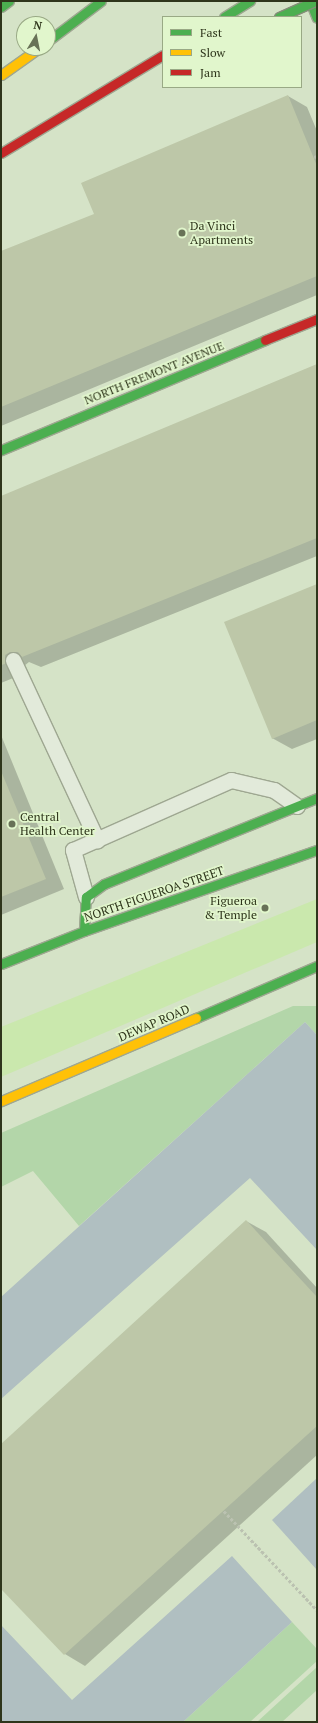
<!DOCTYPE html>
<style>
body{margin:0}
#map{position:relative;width:318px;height:1723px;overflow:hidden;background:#d5e3c7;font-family:"PT Serif",serif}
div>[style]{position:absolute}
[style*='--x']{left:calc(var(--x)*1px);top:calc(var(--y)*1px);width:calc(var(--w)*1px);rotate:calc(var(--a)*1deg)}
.green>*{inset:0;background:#b3d6a9}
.sand>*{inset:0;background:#cae8ad}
.water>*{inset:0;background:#b0bfc1}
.shadow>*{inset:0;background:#0003}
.building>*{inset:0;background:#bdc7a8}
.path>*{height:2.5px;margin-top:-1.25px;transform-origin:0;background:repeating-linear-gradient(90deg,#bbc2b1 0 3px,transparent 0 5px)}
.roads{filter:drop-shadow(1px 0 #9ea791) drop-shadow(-1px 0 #9ea791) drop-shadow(0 1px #9ea791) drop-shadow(0 -1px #9ea791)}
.lane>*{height:15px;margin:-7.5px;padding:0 7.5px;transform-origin:7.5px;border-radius:7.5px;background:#e2eada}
.fast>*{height:9px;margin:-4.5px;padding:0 4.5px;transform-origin:4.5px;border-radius:4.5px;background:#4caf50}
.slow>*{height:9px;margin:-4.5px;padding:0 4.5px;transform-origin:4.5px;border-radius:4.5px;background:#ffc107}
.jam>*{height:9px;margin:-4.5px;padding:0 4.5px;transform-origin:4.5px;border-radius:4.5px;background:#c62828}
.bridges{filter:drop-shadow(1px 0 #848d78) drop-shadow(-1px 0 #848d78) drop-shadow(0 1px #848d78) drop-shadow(0 -1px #848d78)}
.fast-bridge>*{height:9px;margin:-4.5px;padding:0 4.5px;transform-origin:4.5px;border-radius:4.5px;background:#4caf50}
.dots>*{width:11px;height:11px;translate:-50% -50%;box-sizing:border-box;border:2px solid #e1f6cc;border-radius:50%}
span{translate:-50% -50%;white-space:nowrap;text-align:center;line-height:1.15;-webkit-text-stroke:3.5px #e1f6cc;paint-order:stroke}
.poi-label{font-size:12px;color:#2e351b}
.left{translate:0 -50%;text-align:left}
.right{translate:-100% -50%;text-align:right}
.street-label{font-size:12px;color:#2e351b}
.frame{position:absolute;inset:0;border:2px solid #2e351b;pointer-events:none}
.legend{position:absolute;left:162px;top:16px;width:140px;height:72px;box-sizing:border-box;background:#e1f6cc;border:1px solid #99a985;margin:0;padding:5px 7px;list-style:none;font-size:12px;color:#2e351b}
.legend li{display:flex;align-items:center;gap:8px;height:20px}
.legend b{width:20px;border:1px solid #99a985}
.north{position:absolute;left:16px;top:16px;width:40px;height:40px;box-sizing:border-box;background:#e1f6cc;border:1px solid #99a985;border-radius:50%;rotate:10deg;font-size:11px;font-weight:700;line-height:16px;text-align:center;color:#2e351b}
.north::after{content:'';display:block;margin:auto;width:14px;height:18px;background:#687257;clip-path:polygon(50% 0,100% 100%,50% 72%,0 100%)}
</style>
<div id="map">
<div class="green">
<div style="clip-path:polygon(293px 1006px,317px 1006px,317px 1035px,305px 1022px,79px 1226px,33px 1171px,1px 1187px,1px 1133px)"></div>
<div style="clip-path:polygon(292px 1622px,317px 1649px,317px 1661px,250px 1722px,183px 1722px)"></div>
<div style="clip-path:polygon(317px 1667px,317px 1690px,282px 1722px,257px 1722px)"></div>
</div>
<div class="sand">
<div style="clip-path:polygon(317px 899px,317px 942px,1px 1077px,1px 1027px)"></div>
</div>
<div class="water">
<div style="clip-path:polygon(305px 1022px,317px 1035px,317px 1250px,250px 1178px,1px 1399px,1px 1297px)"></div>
<div style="clip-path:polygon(317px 1478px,317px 1570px,272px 1520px)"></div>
<div style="clip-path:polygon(232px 1556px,292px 1622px,183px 1722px,1px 1722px,1px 1625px,72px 1700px)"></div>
</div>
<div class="shadow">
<div style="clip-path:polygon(288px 96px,307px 107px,317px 131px,317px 295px,1px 426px,1px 253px,96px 214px)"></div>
<div style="clip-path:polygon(317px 365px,317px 556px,41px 667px,29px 662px,24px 666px,23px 674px,1px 683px,1px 497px)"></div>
<div style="clip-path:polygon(317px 585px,317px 739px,292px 749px,272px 738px)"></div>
<div style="clip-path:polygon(1px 735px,64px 889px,1px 915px)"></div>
<div style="clip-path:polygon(246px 1221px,266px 1232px,317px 1288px,317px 1455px,85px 1666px,65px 1654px,1px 1587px,1px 1445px)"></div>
</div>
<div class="building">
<div style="clip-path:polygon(288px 95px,317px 166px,317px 276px,1px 407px,1px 251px,94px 214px,81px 183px)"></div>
<div style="clip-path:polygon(317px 364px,317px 538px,22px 657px,18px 652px,10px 652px,5px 655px,5px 664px,1px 665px,1px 496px)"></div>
<div style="clip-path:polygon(317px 584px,317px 720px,272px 739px,224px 622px)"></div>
<div style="clip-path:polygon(1px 771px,46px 879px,1px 897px)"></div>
<div style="clip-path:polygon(246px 1220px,317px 1297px,317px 1426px,64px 1655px,1px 1589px,1px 1444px)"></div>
</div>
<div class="path">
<div style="--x:314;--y:157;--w:3;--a:-18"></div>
<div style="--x:224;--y:1511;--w:136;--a:46.8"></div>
</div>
<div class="roads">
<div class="lane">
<div style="--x:13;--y:660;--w:199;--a:65"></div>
<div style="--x:86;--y:897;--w:49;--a:-105.5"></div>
<div style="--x:73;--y:850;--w:173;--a:-23.9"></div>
<div style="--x:231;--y:780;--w:44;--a:13.1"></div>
<div style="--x:274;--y:790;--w:28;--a:35"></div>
</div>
<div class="fast">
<div style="--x:310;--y:1;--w:18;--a:68"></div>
<div style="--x:1;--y:7;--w:10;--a:-37"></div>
<div style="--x:224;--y:17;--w:31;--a:-32"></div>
<div style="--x:48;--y:41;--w:66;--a:-37"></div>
<div style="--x:1;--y:450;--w:286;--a:-22.6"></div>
<div style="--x:84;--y:931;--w:34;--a:-87"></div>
<div style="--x:86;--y:897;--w:22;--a:-36"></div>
<div style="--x:104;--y:884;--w:230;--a:-22"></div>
<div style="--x:1;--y:964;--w:89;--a:-21.7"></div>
<div style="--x:84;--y:931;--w:247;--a:-19.2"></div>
<div style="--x:196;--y:1018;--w:132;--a:-23.3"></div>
</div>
<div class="slow">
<div style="--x:1;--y:75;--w:47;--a:-35.4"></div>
<div style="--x:1;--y:1101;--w:212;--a:-23.1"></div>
</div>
<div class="jam">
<div style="--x:1;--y:153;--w:189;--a:-31.2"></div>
<div style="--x:265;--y:340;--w:56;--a:-22"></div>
</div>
</div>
<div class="bridges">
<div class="fast-bridge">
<div style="--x:279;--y:17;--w:39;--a:-24"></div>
</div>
</div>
<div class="dots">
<div style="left:182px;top:233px;background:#687257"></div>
<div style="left:12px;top:824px;background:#687257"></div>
<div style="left:265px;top:908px;background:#687257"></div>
</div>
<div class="poi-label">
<span class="left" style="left:190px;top:233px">Da Vinci<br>Apartments</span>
<span class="left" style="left:20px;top:824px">Central<br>Health Center</span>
<span class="right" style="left:257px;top:908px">Figueroa<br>&amp; Temple</span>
</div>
<div class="street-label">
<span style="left:154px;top:373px;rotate:-22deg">NORTH FREMONT AVENUE</span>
<span style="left:154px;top:894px;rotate:-19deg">NORTH FIGUEROA STREET</span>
<span style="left:154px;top:1023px;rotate:-23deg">DEWAP ROAD</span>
</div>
<div class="frame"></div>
<ul class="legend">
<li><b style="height:5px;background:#4caf50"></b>Fast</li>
<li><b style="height:5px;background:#ffc107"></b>Slow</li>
<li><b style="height:5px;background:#c62828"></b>Jam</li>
</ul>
<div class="north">N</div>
</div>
